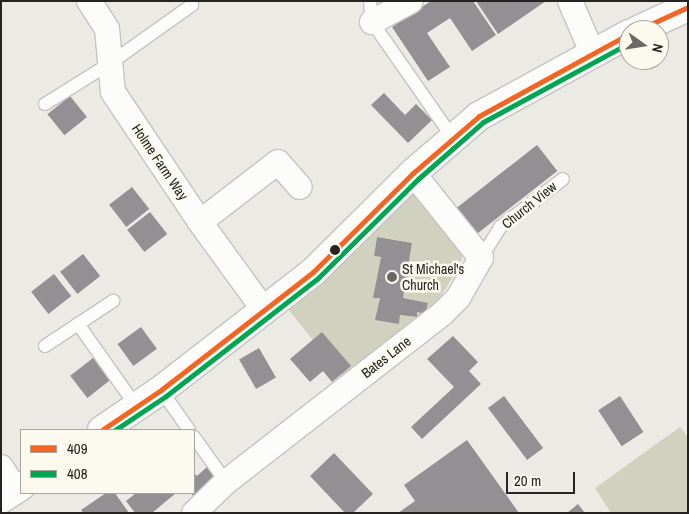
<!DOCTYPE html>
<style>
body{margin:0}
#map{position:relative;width:689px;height:514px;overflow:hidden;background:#eceae5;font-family:"Archivo Narrow",sans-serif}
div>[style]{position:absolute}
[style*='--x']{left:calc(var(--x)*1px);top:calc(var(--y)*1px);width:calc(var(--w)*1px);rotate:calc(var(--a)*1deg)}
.green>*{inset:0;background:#d0d1be}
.building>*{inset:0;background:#939094;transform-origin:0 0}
.roads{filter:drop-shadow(1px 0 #c5c4c0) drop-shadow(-1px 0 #c5c4c0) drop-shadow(0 1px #c5c4c0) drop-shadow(0 -1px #c5c4c0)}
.service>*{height:12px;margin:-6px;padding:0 6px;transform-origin:6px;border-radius:6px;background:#fcfcfb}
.minor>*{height:24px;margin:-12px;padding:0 12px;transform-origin:12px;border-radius:12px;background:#fcfcfb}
.tertiary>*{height:28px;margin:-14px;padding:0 14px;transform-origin:14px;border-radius:14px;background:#fcfcfb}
.bus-1>*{height:5px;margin:-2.5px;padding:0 2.5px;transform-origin:2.5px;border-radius:2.5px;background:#f26522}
.bus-2>*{height:5px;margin:-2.5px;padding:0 2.5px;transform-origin:2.5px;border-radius:2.5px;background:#00a651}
.dots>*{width:14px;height:14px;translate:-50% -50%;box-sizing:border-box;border:2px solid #fcf9ef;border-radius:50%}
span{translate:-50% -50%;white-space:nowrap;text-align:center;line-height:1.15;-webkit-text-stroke:5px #fcf9ef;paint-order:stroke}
.street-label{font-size:14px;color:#252420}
.poi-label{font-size:14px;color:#252420}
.left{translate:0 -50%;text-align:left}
.frame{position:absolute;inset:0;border:2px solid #252420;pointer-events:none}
.legend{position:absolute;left:20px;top:429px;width:175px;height:65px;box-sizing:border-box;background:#fcf9ef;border:1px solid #a6a49c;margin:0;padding:6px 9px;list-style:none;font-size:15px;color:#252420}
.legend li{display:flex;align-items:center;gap:10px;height:25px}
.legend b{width:25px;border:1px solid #a6a49c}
.north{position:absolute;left:619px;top:20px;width:50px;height:50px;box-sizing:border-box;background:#fcf9ef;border:1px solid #a6a49c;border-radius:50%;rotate:103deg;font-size:14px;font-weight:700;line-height:20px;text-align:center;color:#252420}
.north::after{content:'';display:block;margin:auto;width:18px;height:22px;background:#6b6965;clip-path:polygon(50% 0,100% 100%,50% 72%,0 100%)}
.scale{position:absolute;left:506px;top:472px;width:69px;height:22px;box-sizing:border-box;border:2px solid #252420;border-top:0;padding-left:6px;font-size:15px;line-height:18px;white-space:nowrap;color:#252420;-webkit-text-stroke:4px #fcf9ef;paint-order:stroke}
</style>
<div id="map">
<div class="green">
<div style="clip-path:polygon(evenodd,409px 190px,463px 249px,461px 264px,429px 315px,342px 376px,287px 308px,409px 190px,377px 237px,412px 243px,403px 298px,427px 303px,425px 314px,417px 312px,416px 317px,400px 315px,399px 323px,376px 319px,380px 298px,374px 297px,381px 257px,374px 256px,377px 237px)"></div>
<div style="clip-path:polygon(680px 427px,688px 437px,688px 513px,611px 513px,595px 488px)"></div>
</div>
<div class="building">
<div style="clip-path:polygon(431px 1px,473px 1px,496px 35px,472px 51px,450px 18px,427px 33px,450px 67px,428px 81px,392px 27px)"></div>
<div style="clip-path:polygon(476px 1px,546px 1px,498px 34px)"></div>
<div style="clip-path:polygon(384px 93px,405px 115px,416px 104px,432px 120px,408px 143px,371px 105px)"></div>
<div style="left:70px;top:96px;width:27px;height:29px;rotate:51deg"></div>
<div style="left:537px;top:145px;width:33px;height:103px;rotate:52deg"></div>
<div style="left:132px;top:187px;width:28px;height:29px;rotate:52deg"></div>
<div style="left:150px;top:212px;width:28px;height:29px;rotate:52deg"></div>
<div style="clip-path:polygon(377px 237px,412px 243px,403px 298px,428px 303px,425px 314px,417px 312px,417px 317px,400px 315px,399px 324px,375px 320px,380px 298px,373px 298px,381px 257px,374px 256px)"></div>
<div style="left:83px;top:254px;width:28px;height:29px;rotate:52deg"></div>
<div style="left:54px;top:274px;width:28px;height:29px;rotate:52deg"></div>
<div style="left:141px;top:327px;width:27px;height:29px;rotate:54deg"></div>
<div style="clip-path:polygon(322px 332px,351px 366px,332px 382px,323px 371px,310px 382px,290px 359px)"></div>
<div style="clip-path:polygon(453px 336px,478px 362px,469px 371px,481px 384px,422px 439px,411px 427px,454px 387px,427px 359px)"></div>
<div style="left:259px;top:348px;width:34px;height:23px;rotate:60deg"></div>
<div style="left:93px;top:358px;width:28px;height:29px;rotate:52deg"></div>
<div style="left:504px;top:396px;width:65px;height:20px;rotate:53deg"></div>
<div style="left:620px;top:396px;width:43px;height:26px;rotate:57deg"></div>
<div style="clip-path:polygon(467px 440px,519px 513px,398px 513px,415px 501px,404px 485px)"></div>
<div style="clip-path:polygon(334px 453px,373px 494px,353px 513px,345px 513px,310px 476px)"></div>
<div style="clip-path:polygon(207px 467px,214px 476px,206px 484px,210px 489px,196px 500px,191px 493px,194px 493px,194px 473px,197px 476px)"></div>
<div style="clip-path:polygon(106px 493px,115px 493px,129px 513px,83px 513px,81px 510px)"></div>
<div style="clip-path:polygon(136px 493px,176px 493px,152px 513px,135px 513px,126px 501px)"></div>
<div style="clip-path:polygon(578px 504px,585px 513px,567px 513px)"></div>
</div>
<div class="roads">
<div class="service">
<div style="--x:370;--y:1;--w:21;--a:85"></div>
<div style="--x:372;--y:22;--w:141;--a:55.1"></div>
<div style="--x:45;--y:104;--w:75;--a:-32"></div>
<div style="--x:109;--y:64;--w:102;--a:-35.4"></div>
<div style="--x:481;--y:258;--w:36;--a:-58"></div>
<div style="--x:500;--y:227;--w:79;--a:-37.3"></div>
<div style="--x:78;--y:324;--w:100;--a:54.7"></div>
<div style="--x:45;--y:346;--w:82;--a:-33.5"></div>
<div style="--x:161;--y:390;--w:49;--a:55"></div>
<div style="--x:194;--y:437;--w:55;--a:54.6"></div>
</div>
<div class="minor">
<div style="--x:89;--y:1;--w:33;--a:57"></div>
<div style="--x:107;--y:29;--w:63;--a:84.6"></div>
<div style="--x:113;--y:92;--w:156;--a:56.2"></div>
<div style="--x:200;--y:222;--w:109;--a:54"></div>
<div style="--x:570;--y:1;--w:56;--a:66.7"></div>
<div style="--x:372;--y:22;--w:44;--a:-28.3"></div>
<div style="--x:200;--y:222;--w:98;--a:-37.6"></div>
<div style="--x:278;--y:162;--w:33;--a:49"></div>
<div style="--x:1;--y:467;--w:27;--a:57"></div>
<div style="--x:194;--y:513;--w:45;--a:-44.1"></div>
<div style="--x:226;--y:482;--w:274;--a:-37.9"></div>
<div style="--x:442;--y:314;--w:23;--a:-45"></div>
<div style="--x:458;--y:298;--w:46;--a:-60.1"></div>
<div style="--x:481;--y:258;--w:109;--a:-128.7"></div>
</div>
<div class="tertiary">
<div style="--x:638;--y:30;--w:55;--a:-24.7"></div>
<div style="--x:102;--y:430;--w:71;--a:-34.1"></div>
<div style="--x:161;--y:390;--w:192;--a:-37.8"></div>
<div style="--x:313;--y:272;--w:141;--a:-44.7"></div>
<div style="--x:413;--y:173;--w:87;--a:-40.8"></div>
<div style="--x:479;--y:116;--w:171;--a:-28.7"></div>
<div style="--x:1;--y:499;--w:24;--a:-33"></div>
</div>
</div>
<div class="bus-1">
<div style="--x:638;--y:30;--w:55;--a:-24.7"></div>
<div style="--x:102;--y:430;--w:71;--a:-34.1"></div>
<div style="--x:161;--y:390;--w:192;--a:-37.8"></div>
<div style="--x:313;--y:272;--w:141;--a:-44.7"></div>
<div style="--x:413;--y:173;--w:87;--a:-40.8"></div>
<div style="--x:479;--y:116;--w:171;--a:-28.7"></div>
</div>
<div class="bus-2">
<div style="--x:115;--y:430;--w:61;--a:-33.7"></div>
<div style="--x:166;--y:396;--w:192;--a:-37.8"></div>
<div style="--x:318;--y:278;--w:141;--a:-44.7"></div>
<div style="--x:418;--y:179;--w:86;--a:-41.2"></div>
<div style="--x:483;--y:122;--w:166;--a:-28.4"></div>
</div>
<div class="dots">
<div style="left:335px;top:250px;background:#252420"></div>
<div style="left:392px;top:277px;background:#6b6965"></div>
</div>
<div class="street-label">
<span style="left:160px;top:162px;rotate:56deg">Holme Farm Way</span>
<span style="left:529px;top:205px;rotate:-39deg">Church View</span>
<span style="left:386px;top:357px;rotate:-38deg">Bates Lane</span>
</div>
<div class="poi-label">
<span class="left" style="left:402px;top:277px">St Michael's<br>Church</span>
</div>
<div class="frame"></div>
<ul class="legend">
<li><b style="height:6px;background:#f26522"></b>409</li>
<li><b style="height:6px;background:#00a651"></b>408</li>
</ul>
<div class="north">N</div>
<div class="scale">20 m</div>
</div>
